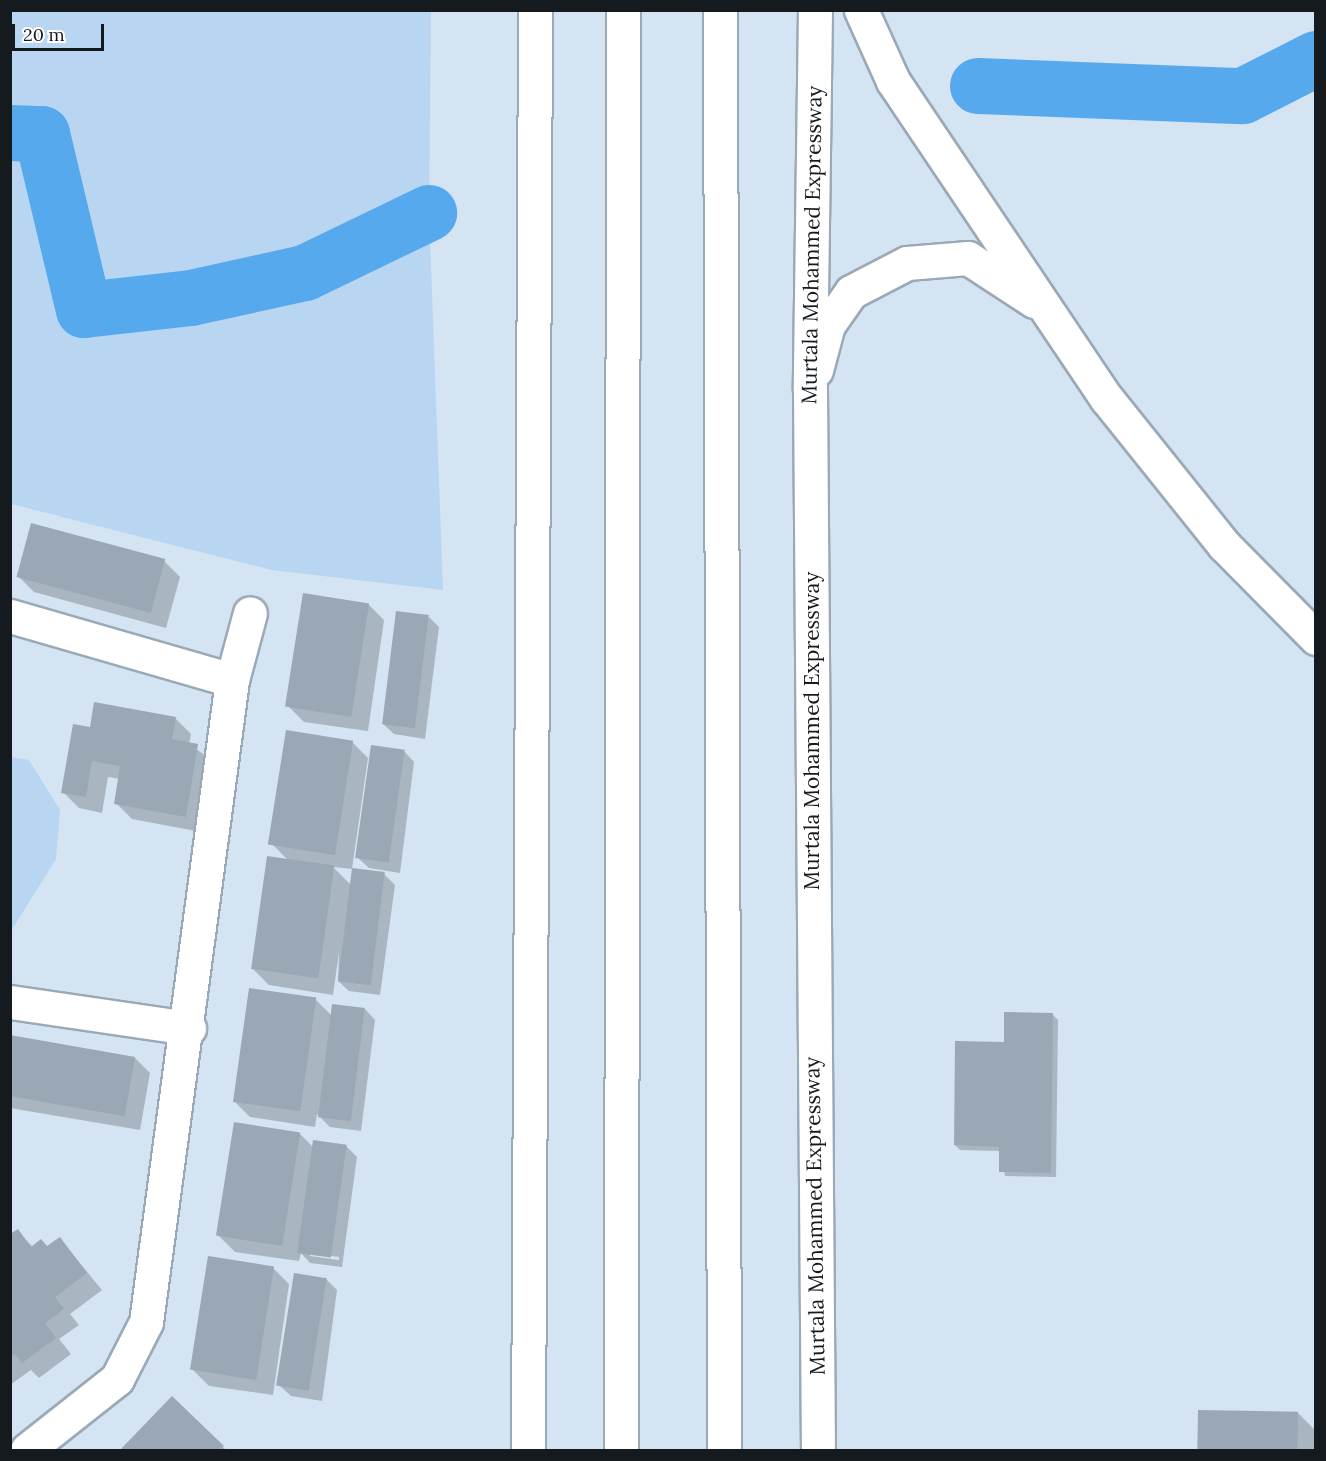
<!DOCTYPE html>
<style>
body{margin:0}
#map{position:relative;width:1326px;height:1461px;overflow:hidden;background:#d4e4f2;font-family:Lora,serif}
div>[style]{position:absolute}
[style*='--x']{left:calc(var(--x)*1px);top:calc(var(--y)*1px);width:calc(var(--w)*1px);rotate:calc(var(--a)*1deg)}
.green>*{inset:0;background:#b8d5f1}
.shadow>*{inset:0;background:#0003}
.river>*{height:56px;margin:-28px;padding:0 28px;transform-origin:28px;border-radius:28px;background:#57a9ee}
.building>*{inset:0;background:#9aa8b6;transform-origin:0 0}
.roads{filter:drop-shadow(2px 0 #9aa9b6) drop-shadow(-2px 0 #9aa9b6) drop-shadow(0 2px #9aa9b6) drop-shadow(0 -2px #9aa9b6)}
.minor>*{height:33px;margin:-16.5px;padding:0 16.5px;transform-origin:16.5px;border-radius:16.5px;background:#fff}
.highway>*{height:33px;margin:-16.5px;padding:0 16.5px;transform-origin:16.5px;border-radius:16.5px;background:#fff}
span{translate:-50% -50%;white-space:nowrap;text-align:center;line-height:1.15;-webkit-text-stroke:6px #fff;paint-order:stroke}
.street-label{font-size:21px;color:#151a1f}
.frame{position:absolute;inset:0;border:12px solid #151a1f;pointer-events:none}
.scale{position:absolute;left:12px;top:24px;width:92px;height:27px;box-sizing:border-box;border:3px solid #151a1f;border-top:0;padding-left:8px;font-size:18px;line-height:21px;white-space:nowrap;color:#151a1f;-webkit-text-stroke:4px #fff;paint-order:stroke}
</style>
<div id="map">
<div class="green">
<div style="clip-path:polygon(10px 11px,431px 11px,429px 213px,443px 590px,272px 570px,11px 504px)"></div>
<div style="clip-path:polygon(11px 757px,29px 760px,60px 810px,56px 859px,11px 931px)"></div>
</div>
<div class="shadow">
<div style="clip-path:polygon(164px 561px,180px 577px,166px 628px,34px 592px,18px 576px)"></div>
<div style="clip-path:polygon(368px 604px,384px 620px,368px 731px,304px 722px,288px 706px)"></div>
<div style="clip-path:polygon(429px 617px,439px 627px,425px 739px,394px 734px,383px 724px)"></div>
<div style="clip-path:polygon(175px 718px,191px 734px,189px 744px,213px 761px,201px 832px,132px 819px,116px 803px,120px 779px,108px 777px,102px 813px,79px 808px,63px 792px,91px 729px)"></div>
<div style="clip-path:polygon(evenodd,352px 742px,368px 758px,352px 869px,384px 874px,395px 885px,380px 995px,349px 991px,338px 981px,339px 952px,333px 995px,269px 985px,253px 969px,288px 860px,272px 844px,352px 742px,333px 867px,353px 869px,351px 885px,333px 867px)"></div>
<div style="clip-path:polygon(404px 751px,414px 762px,400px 873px,369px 868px,358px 858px)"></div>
<div style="clip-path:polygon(315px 999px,332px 1016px,365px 1009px,375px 1020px,361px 1131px,330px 1127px,317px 1114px,315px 1127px,250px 1117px,234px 1101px)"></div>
<div style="clip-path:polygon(1053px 1015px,1058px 1020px,1056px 1177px,1005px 1176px,1001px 1151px,960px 1150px,955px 1145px,1005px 1044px)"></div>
<div style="clip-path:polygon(10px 1036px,134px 1057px,150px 1073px,140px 1130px,10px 1108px)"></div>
<div style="clip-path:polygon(evenodd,300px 1134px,314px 1148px,346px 1146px,357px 1157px,342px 1267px,310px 1263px,301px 1253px,299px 1261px,235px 1252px,219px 1236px,300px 1134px,310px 1253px,339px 1257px,339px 1260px,310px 1256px,310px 1253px)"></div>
<div style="clip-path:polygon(17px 1231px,33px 1247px,48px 1247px,60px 1239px,102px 1290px,70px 1314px,79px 1325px,59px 1339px,71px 1354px,39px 1378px,31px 1370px,10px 1385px,10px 1236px)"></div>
<div style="clip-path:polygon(273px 1268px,289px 1284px,273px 1395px,209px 1386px,193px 1370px)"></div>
<div style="clip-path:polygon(326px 1279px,337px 1290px,322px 1401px,291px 1396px,280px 1386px)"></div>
<div style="clip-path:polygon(172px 1398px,226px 1450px,122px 1450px)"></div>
<div style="clip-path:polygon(1200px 1412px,1298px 1413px,1314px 1429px,1314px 1450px,1199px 1450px)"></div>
</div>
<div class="river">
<div style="--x:978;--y:86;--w:265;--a:2.2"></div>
<div style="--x:1243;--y:96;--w:82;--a:-26.9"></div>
<div style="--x:10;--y:133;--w:32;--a:2"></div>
<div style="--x:42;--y:134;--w:181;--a:76.6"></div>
<div style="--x:84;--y:310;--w:108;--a:-6.4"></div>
<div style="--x:191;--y:298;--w:117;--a:-12.4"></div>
<div style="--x:305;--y:273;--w:138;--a:-25.8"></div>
</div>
<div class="building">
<div style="left:31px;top:523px;width:139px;height:56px;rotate:15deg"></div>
<div style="left:303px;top:593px;width:67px;height:115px;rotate:9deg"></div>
<div style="left:396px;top:611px;width:33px;height:114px;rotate:7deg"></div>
<div style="clip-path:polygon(94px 702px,176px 717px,172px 739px,198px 744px,186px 817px,114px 804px,120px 766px,92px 761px,86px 797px,61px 793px,73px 724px,90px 727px)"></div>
<div style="left:286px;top:730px;width:68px;height:116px;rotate:9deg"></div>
<div style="left:371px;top:745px;width:34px;height:114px;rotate:8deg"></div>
<div style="left:267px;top:856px;width:68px;height:114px;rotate:8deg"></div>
<div style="left:352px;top:868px;width:33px;height:114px;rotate:7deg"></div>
<div style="left:249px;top:988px;width:68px;height:115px;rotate:8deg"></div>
<div style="left:332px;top:1004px;width:33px;height:114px;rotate:7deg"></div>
<div style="clip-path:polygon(1004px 1012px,1053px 1013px,1051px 1173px,999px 1172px,999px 1147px,954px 1145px,955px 1041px,1004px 1042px)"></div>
<div style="left:10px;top:1035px;width:127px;height:60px;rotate:10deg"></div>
<div style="left:234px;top:1122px;width:67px;height:115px;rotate:9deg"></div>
<div style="left:313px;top:1140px;width:34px;height:114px;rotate:8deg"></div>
<div style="clip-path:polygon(18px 1229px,31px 1247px,41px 1239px,47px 1246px,60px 1237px,87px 1273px,55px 1297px,64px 1309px,45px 1323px,56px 1338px,22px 1363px,15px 1354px,10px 1357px,10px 1234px)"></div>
<div style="left:208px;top:1256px;width:67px;height:115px;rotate:9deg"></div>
<div style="left:294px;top:1273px;width:33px;height:114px;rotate:9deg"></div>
<div style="clip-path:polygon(172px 1396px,224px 1446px,219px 1450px,120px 1450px)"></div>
<div style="left:1198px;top:1410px;width:100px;height:40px;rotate:1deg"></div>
</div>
<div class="roads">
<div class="minor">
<div style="--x:861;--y:10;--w:78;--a:65.7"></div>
<div style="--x:893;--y:81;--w:383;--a:56.1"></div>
<div style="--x:1107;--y:399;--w:187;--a:51.3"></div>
<div style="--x:1224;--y:545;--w:131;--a:45.3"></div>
<div style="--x:816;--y:370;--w:47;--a:-75.1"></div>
<div style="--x:828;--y:325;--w:40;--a:-55.1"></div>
<div style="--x:851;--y:292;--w:63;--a:-27.4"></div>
<div style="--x:907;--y:263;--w:61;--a:-4.7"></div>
<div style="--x:968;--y:258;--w:79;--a:33.1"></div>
<div style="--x:10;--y:616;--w:231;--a:16.1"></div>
<div style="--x:10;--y:1002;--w:181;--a:8.3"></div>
<div style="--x:27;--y:1450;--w:115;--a:-38.3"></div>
<div style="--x:117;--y:1379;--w:64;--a:-63"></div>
<div style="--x:146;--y:1322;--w:648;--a:-82.37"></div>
<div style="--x:232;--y:680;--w:69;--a:-75"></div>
</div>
<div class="highway">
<div style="--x:720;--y:10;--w:1440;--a:89.84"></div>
<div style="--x:815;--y:10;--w:379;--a:90.8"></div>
<div style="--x:810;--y:389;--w:1061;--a:89.57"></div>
<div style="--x:528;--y:1450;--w:1440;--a:-89.72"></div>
<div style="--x:621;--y:1450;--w:1440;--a:-89.92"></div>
</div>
</div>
<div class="street-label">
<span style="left:812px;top:245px;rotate:-89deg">Murtala Mohammed Expressway</span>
<span style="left:812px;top:731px;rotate:-90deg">Murtala Mohammed Expressway</span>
<span style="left:815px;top:1216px;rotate:-91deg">Murtala Mohammed Expressway</span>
</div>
<div class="frame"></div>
<div class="scale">20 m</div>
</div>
